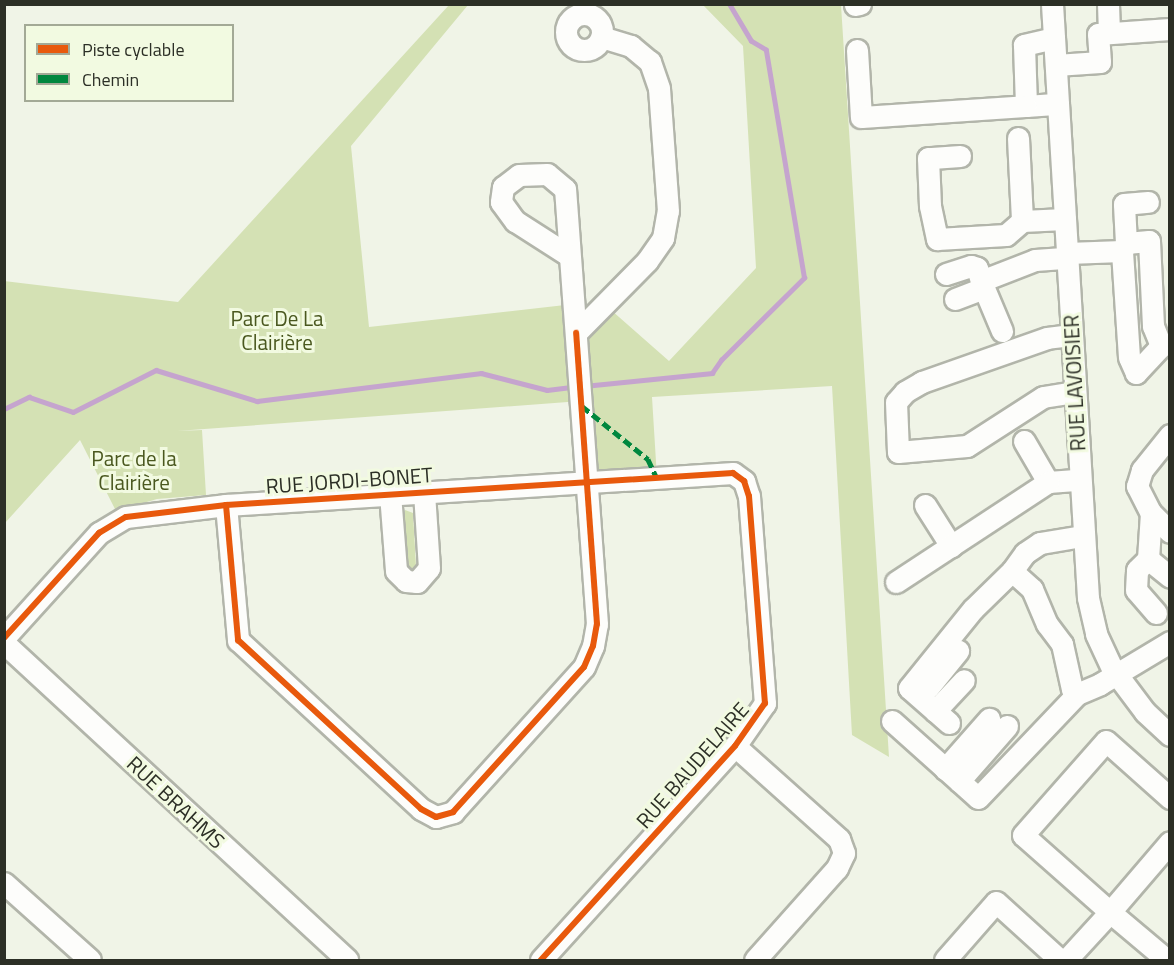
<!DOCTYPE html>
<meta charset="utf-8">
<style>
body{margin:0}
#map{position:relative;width:1174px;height:965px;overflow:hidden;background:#f0f4e7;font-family:"Titillium Web",sans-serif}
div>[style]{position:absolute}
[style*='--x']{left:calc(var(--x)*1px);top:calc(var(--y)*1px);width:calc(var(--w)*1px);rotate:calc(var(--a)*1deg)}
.green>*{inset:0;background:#d4e1b4}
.stream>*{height:4.5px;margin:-2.25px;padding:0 2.25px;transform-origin:2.25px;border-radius:2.25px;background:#c5a4ce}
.roads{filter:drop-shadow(2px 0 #b2b5aa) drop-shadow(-2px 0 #b2b5aa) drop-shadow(0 2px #b2b5aa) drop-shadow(0 -2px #b2b5aa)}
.minor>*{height:21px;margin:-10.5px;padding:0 10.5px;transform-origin:10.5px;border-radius:10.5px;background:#fdfdfb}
.minor>.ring{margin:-10.5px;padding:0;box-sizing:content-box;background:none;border:21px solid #fdfdfb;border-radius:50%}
.quiet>*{height:4.5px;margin-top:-2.25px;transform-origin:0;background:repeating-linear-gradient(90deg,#00873e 0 9px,transparent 0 13.5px)}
.cycleway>*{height:6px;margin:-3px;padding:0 3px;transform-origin:3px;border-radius:3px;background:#e8590c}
span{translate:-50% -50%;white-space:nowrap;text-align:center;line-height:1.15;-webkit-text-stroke:6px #f2fae1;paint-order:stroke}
.park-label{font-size:21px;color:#4a581f}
.street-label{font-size:21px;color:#2c2f26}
.frame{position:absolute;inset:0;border:6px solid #2c2f26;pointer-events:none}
.legend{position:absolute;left:24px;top:24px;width:210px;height:78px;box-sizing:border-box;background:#f2fae1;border:2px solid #a3a996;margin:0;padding:8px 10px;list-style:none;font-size:18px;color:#2c2f26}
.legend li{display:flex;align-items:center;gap:12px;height:30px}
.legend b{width:30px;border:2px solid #a3a996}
</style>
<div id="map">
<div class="green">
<div style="clip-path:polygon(449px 5px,468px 5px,351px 146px,369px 327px,574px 304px,611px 310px,669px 361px,756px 268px,743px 46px,703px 5px,841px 5px,889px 757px,852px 735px,832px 386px,652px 397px,657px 478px,587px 483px,581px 401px,177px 431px,202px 430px,206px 495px,157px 499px,116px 511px,80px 440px,5px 523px,4px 281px,178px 302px)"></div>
<div style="clip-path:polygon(405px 510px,413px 513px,416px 566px,411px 570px,404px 565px,402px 515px)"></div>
</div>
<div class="stream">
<div style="--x:584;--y:386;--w:129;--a:-5.8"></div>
<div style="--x:712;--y:373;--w:16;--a:-55"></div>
<div style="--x:721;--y:360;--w:117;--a:-44.7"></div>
<div style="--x:804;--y:278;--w:231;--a:-99.5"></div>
<div style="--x:766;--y:50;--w:17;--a:-149"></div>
<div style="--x:751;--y:41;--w:43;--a:-120.7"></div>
<div style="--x:4;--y:409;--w:28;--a:-26"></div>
<div style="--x:29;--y:397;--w:46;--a:18.8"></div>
<div style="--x:73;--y:412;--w:93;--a:-26.8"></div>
<div style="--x:156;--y:370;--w:106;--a:17.1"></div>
<div style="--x:257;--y:401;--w:226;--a:-7.1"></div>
<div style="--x:481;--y:373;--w:68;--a:14.4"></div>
<div style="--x:547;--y:390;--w:26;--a:-7"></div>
</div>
<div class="roads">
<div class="minor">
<div style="--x:1052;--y:4;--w:595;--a:86.53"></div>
<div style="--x:1088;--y:598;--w:37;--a:77"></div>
<div style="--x:1096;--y:634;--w:38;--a:65"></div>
<div style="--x:1112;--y:668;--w:55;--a:53.1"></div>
<div style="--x:1145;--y:712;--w:34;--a:43"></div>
<div style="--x:1108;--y:4;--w:29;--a:88"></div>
<div style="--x:855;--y:5;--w:5;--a:-11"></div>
<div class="ring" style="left:566px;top:14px;width:15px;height:15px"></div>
<div style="--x:1054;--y:38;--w:31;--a:167"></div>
<div style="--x:1024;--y:45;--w:61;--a:88.1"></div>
<div style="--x:1026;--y:106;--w:32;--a:-4"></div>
<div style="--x:857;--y:50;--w:67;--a:86.6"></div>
<div style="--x:861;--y:117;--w:165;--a:-3.8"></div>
<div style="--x:1056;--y:65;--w:44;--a:-3.9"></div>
<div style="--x:1100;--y:62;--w:28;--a:-94"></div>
<div style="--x:1098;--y:34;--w:72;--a:-4"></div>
<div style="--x:1018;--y:138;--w:83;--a:87.2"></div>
<div style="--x:1022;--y:221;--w:43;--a:-2.7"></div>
<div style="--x:960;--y:156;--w:32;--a:176"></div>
<div style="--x:928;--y:158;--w:48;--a:87.6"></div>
<div style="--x:930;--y:206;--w:34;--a:78"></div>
<div style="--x:937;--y:239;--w:69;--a:-3.3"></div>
<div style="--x:1006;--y:235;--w:21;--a:-41"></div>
<div style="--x:1149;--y:241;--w:85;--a:87.3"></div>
<div style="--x:1153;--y:326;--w:22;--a:68"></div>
<div style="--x:1161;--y:346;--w:37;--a:133"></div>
<div style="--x:1136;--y:373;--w:17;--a:-114"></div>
<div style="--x:1129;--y:357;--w:106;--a:-93.8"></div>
<div style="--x:1122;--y:251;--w:9;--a:-63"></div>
<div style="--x:1126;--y:243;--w:23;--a:-5"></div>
<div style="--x:1126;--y:243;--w:39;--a:-93"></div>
<div style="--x:1124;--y:204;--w:24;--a:-5"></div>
<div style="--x:1067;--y:253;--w:55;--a:-2.1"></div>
<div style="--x:946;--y:274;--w:26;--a:-18"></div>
<div style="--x:971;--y:266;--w:6;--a:18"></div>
<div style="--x:977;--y:268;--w:14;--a:73"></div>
<div style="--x:955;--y:299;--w:31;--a:-21"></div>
<div style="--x:1002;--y:331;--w:54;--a:-112.8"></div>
<div style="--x:981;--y:281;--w:58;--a:-21.3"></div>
<div style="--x:1035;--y:260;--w:32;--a:-4"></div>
<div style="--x:576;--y:333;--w:101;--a:-45.4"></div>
<div style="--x:647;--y:261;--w:28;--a:-55"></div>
<div style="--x:663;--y:238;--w:27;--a:-80"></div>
<div style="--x:668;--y:211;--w:123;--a:-94.2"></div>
<div style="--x:659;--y:88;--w:28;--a:-109"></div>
<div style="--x:650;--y:62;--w:25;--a:-140"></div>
<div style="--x:631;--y:46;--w:31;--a:-163"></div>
<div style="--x:1071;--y:335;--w:24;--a:173"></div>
<div style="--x:1047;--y:338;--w:133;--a:160.6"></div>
<div style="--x:922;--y:382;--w:20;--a:150"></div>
<div style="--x:905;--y:392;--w:13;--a:132"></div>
<div style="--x:896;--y:402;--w:50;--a:87.7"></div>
<div style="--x:898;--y:452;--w:69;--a:-5"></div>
<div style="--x:967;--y:446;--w:90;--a:-32.8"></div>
<div style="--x:1043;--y:397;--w:31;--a:-9"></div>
<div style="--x:1170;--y:435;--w:45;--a:128.7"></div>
<div style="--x:1142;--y:470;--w:17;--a:107"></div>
<div style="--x:1137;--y:486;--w:30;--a:63"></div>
<div style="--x:1151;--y:513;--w:27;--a:45"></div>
<div style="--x:1024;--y:441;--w:48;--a:59.7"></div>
<div style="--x:1048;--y:482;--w:31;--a:-4"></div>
<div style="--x:390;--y:494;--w:77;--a:85.5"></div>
<div style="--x:396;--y:571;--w:14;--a:45"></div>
<div style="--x:406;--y:581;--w:11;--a:5"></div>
<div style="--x:417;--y:582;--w:18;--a:-49"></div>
<div style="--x:429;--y:568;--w:76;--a:-93.8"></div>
<div style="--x:226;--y:505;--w:136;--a:84.9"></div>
<div style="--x:238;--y:640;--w:249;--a:42.7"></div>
<div style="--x:421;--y:809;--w:17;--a:28"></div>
<div style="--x:436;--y:817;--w:18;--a:-16"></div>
<div style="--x:453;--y:812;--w:195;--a:-47.9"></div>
<div style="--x:584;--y:667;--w:23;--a:-67"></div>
<div style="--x:593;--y:646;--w:22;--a:-80"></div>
<div style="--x:597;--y:624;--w:436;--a:-94.2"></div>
<div style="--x:565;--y:189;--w:23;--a:-140"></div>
<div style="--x:547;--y:174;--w:28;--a:178"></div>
<div style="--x:519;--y:175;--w:20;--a:143"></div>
<div style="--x:503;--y:187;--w:15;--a:98"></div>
<div style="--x:501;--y:202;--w:24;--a:54"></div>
<div style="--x:515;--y:221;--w:63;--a:32.7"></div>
<div style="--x:925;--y:505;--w:49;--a:57.6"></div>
<div style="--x:1082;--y:536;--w:43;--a:170.5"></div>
<div style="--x:1040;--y:543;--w:18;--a:146"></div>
<div style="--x:1025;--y:553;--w:22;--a:126"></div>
<div style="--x:1012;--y:571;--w:27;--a:42"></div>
<div style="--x:1032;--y:589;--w:38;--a:67"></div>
<div style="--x:1047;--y:624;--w:25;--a:53"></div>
<div style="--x:1062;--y:644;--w:46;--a:77.5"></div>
<div style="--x:1072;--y:689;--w:7;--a:45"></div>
<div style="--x:1077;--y:694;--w:25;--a:-23"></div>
<div style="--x:1100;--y:684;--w:82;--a:-31"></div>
<div style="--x:1148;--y:559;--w:46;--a:-86.3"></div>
<div style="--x:896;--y:582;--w:182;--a:-33.3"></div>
<div style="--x:1156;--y:613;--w:30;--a:-131"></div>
<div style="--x:1136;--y:590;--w:20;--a:-87"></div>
<div style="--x:1137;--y:570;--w:16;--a:-45"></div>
<div style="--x:1148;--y:559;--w:28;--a:39"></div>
<div style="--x:4;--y:638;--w:142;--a:-47.9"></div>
<div style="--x:99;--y:533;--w:31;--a:-31"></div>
<div style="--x:126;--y:517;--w:101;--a:-6.8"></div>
<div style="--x:226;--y:505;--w:508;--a:-3.61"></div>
<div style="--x:733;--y:473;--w:14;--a:36"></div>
<div style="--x:744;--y:481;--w:16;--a:72"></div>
<div style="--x:749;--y:496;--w:208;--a:85.6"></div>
<div style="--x:765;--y:703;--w:52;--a:124.9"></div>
<div style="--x:735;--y:746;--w:289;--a:132.2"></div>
<div style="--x:4;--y:643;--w:467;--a:42.7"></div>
<div style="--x:928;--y:688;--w:48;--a:-51"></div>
<div style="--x:935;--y:711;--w:42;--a:-46.9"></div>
<div style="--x:892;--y:721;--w:115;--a:41.8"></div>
<div style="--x:978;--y:798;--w:144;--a:-46.4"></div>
<div style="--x:949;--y:723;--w:53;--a:-138.8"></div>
<div style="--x:909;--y:688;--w:102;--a:-51"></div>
<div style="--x:973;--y:609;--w:54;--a:-44.3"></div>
<div style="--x:735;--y:746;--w:140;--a:41.8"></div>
<div style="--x:839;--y:839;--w:15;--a:70"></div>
<div style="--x:844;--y:853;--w:17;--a:115"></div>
<div style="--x:837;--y:868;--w:123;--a:131.7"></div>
<div style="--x:945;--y:769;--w:67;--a:-48.7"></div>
<div style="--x:959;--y:781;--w:73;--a:-48.9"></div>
<div style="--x:4;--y:883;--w:115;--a:41.8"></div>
<div style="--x:945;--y:960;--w:77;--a:-48.7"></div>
<div style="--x:996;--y:902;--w:86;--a:42.2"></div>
<div style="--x:1066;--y:960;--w:65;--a:-47.5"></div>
<div style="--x:1110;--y:912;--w:116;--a:-138.5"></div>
<div style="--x:1023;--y:835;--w:125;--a:-48.6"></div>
<div style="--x:1106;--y:741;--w:86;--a:41.7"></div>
<div style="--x:1167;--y:960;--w:75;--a:-139.9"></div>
<div style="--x:1110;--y:912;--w:92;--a:-49.4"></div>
</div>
</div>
<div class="quiet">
<div style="--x:582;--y:406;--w:85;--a:38.8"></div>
<div style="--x:648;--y:459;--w:21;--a:65"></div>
</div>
<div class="cycleway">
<div style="--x:226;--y:505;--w:136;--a:84.9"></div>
<div style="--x:238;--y:640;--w:249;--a:42.7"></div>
<div style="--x:421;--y:809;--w:17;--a:28"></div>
<div style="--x:436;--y:817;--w:18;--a:-16"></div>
<div style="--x:453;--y:812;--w:195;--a:-47.9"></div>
<div style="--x:584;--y:667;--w:23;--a:-67"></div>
<div style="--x:593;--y:646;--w:22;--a:-80"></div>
<div style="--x:597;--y:624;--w:292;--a:-94.1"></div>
<div style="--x:4;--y:638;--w:142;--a:-47.9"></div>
<div style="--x:99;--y:533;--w:31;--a:-31"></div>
<div style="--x:126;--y:517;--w:101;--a:-6.8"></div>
<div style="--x:226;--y:505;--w:508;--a:-3.61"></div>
<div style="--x:733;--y:473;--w:14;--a:36"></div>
<div style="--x:744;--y:481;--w:16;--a:72"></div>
<div style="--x:749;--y:496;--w:208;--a:85.6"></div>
<div style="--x:765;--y:703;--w:52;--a:124.9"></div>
<div style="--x:735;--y:746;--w:289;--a:132.2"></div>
</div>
<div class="park-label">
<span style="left:277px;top:330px">Parc De La<br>Clairière</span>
<span style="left:134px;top:470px">Parc de la<br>Clairière</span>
</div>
<div class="street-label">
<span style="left:1074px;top:383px;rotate:-93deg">RUE LAVOISIER</span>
<span style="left:349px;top:480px;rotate:-4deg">RUE JORDI-BONET</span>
<span style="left:692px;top:765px;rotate:-49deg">RUE BAUDELAIRE</span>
<span style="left:176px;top:802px;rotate:43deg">RUE BRAHMS</span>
</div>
<div class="frame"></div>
<ul class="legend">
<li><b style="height:8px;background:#e8590c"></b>Piste cyclable</li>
<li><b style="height:8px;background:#00873e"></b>Chemin</li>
</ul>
</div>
